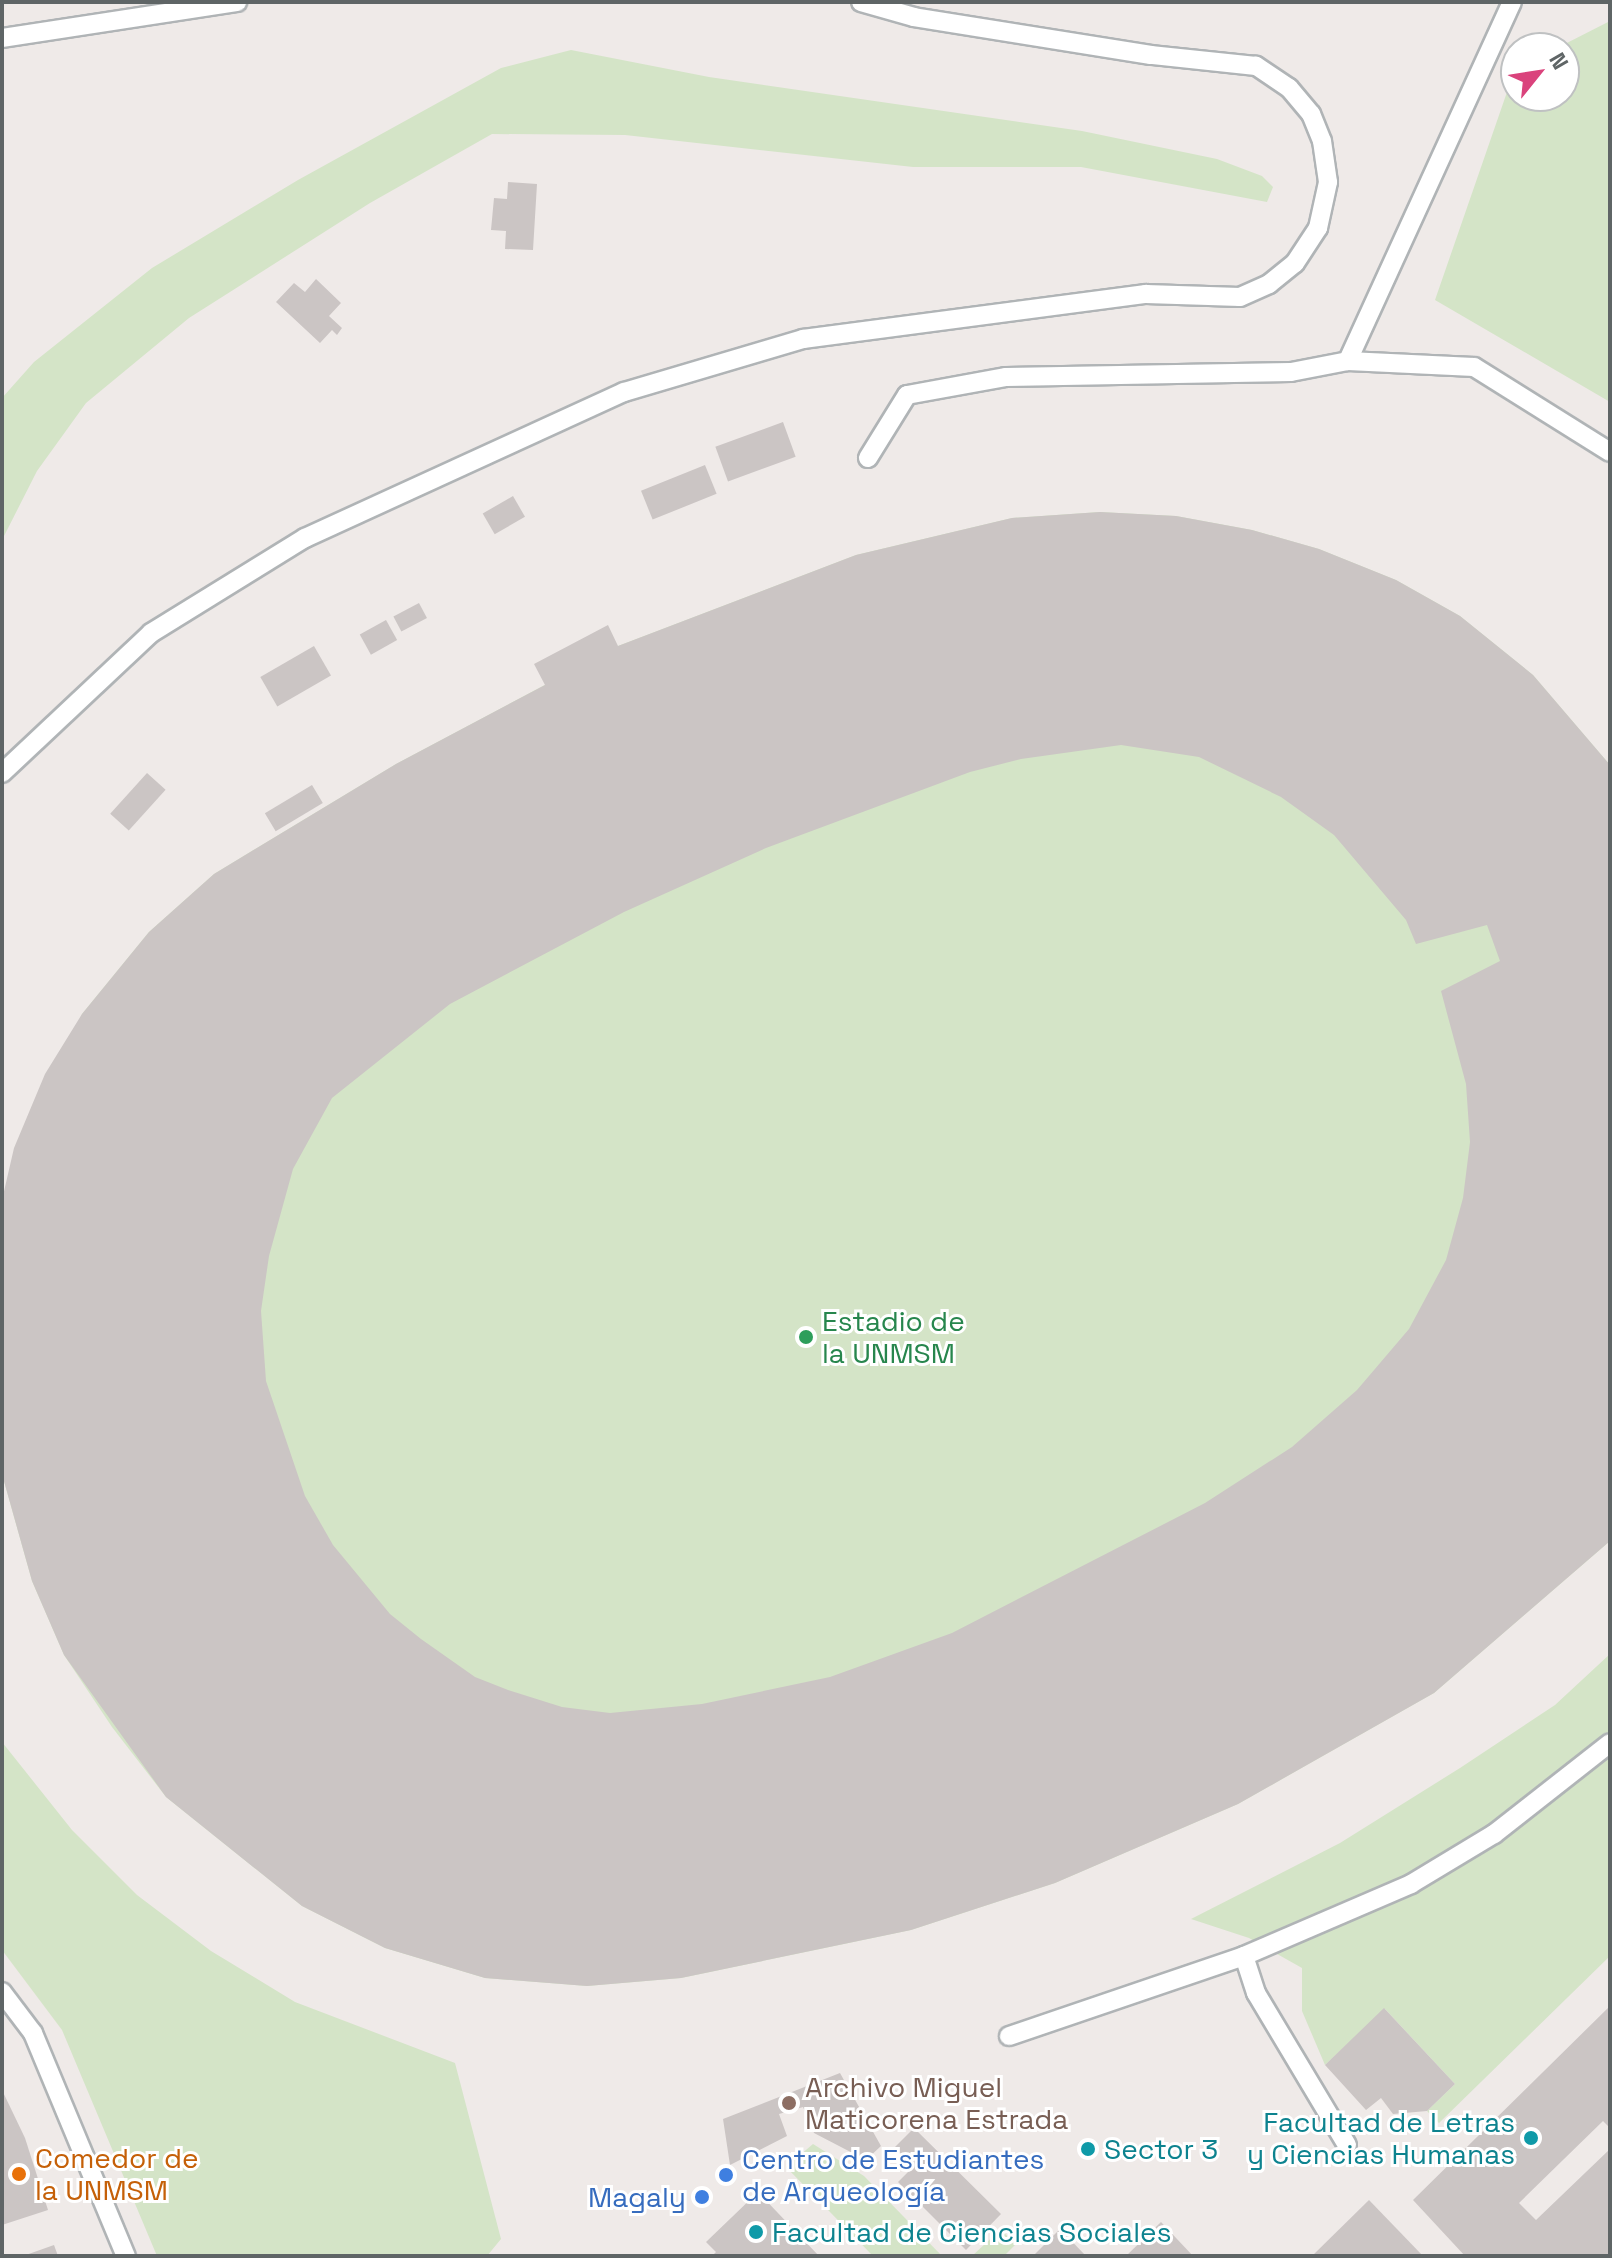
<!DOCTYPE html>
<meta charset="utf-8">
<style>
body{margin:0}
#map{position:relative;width:1612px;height:2258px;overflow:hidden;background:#efeae8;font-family:"Space Grotesk",sans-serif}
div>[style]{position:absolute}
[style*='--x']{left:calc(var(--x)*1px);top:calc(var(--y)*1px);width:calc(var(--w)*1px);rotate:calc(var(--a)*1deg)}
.green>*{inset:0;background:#d4e4c7}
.building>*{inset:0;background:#cbc5c4;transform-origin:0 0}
.roads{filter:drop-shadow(2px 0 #b0b4b6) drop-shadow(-2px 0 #b0b4b6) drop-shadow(0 2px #b0b4b6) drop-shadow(0 -2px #b0b4b6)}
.lane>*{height:18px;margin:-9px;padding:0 9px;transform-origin:9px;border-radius:9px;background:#fff}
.dots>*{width:22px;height:22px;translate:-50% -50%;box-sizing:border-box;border:4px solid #fff;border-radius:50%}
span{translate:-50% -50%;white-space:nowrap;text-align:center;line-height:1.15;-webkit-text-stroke:6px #fff;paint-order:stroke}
.leisure-label{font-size:28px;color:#27864d}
.left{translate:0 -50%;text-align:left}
.education-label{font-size:28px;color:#785e54}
.culture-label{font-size:28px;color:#0d838f}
.right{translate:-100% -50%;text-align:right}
.food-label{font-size:28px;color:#c56008}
.shop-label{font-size:28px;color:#366cbe}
.frame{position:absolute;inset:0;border:4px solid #5f6566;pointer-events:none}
.north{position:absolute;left:1500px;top:32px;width:80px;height:80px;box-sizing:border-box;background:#fff;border:2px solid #bfc1c2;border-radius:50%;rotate:60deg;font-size:22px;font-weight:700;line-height:32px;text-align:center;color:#5f6566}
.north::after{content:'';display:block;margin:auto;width:28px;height:36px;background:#da437c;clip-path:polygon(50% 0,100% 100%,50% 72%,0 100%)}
</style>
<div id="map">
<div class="green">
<div style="clip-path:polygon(1610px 21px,1610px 402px,1435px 300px,1515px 69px,1516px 96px,1564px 96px,1564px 48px,1557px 48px)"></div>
<div style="clip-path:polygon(571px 50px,709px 77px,1082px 131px,1217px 159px,1262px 176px,1273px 187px,1267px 202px,1081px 167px,913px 167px,625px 135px,492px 134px,370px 203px,189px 318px,86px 403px,37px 471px,2px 540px,2px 398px,34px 362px,152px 268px,298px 180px,501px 68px)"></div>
<div style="clip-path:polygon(1100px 512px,1176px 516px,1252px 530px,1319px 549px,1396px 580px,1460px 616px,1533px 675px,1610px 765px,1610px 1541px,1434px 1693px,1238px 1804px,1055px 1883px,911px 1930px,681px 1978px,587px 1986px,485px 1978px,385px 1948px,302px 1906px,166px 1797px,112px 1727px,64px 1655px,32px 1581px,2px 1474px,2px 1200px,82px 1014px,149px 932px,214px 874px,396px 764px,618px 646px,856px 555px,1012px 518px)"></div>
<div style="clip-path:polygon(1610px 1654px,1610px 1956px,1439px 2123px,1427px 2111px,1455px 2084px,1385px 2009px,1325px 2065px,1302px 2011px,1302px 1968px,1249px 1938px,1191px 1919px,1340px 1843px,1460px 1768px,1555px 1705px)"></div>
<div style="clip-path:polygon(2px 1742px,72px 1830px,137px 1895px,211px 1951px,295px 2002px,455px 2063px,501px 2239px,487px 2256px,157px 2256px,62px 2030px,2px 1950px)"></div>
<div style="clip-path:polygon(813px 2144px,864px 2176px,942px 2256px,873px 2256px,786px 2167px)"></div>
<div style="clip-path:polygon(1001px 2229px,1015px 2245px,1004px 2256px,972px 2256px)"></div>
</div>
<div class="building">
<div style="clip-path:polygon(508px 182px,537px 184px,533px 250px,505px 249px,506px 231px,491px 230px,494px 198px,507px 199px)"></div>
<div style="clip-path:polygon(316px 279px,341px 303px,329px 316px,342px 328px,337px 335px,332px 330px,320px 343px,276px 302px,294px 283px,305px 292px)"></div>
<div style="left:783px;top:422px;width:37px;height:72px;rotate:70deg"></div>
<div style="left:705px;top:465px;width:31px;height:69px;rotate:68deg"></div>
<div style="left:513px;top:496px;width:24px;height:35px;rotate:60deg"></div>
<div style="clip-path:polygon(evenodd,1100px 512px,1176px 516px,1252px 530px,1319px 549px,1396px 580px,1460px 616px,1533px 675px,1610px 765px,1610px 1541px,1434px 1693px,1238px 1804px,1055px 1883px,911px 1930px,681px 1978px,587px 1986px,485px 1978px,385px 1948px,302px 1906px,166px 1797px,64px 1655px,32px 1581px,2px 1474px,2px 1200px,14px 1148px,45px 1074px,82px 1014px,149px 932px,214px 874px,396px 764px,545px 685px,534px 664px,608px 625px,618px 646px,856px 555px,1012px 518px,1100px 512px,1121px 745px,1199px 757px,1281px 797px,1334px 835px,1406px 920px,1416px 944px,1487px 925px,1500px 961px,1441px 991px,1466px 1084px,1470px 1142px,1463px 1198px,1446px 1260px,1409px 1329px,1357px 1390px,1292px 1447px,1205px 1503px,952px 1633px,830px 1677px,702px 1704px,610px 1713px,562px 1707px,508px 1690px,475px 1677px,421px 1639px,390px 1614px,333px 1545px,305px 1496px,266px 1381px,261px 1311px,269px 1256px,293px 1169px,332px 1098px,450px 1004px,624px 912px,766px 848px,970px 772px,1021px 759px,1121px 745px)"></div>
<div style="left:419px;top:603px;width:17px;height:29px;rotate:62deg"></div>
<div style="left:386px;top:620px;width:23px;height:30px;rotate:61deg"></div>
<div style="left:314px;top:646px;width:34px;height:62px;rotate:60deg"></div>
<div style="left:147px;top:773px;width:25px;height:55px;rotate:42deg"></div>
<div style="left:312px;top:785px;width:21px;height:55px;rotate:59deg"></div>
<div style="clip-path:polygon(1610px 2006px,1610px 2128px,1603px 2121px,1519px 2203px,1536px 2220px,1610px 2149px,1610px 2256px,1465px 2256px,1413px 2200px)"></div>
<div style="clip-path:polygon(1384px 2008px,1455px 2084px,1427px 2111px,1393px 2114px,1381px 2098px,1366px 2110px,1325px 2065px)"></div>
<div style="clip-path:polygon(840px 2073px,881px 2146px,866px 2160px,814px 2133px,803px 2107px,779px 2114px,787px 2136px,730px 2165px,723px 2119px)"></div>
<div style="clip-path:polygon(2px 2090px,25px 2138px,48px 2210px,2px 2225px)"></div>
<div style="clip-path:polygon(914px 2128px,1001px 2214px,966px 2250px,898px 2182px,913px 2167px,894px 2148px)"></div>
<div style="clip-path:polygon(758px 2192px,819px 2256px,712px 2256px,716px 2252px,706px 2242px)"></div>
<div style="clip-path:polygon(1369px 2200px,1423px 2256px,1312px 2256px)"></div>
<div style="clip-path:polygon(1161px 2222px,1193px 2256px,1126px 2256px)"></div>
<div style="clip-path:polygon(1060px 2229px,1086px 2256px,1033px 2256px)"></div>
<div style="clip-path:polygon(54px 2245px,58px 2256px,23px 2256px)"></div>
</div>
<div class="roads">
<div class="lane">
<div style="--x:1512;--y:2;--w:395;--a:114.6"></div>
<div style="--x:1348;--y:361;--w:126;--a:2.7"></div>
<div style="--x:1474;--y:367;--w:160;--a:32"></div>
<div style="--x:2;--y:38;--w:238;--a:-8.7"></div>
<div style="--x:868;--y:458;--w:74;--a:-58.2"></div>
<div style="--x:907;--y:395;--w:101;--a:-10.3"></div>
<div style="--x:1006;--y:377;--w:285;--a:-1"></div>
<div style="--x:1291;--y:372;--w:58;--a:-10.9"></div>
<div style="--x:2;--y:773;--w:204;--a:-43.2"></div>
<div style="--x:151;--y:633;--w:181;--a:-31.7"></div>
<div style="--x:305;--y:538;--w:351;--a:-24.6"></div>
<div style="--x:624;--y:392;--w:187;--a:-16.5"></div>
<div style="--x:803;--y:339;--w:346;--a:-7.5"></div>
<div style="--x:1146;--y:294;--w:94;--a:1.8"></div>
<div style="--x:1240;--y:297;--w:32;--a:-24"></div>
<div style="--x:1269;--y:284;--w:33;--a:-39"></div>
<div style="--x:1295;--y:263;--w:42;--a:-56.7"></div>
<div style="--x:1318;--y:228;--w:47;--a:-77.7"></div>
<div style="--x:1328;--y:182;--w:41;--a:-98.3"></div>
<div style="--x:1322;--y:141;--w:29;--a:-112"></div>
<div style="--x:1311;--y:114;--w:34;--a:-130"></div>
<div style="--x:1289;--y:88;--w:40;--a:-146"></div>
<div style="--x:1256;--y:66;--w:106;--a:-174"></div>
<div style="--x:1151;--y:55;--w:240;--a:-170.9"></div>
<div style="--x:914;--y:17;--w:55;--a:-164.2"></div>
<div style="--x:1244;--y:1956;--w:39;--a:72"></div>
<div style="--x:1256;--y:1993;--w:177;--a:59.1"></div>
<div style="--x:2;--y:1992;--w:51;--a:52.9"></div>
<div style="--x:33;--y:2033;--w:242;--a:67.4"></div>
<div style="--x:1009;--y:2036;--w:248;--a:-18.8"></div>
<div style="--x:1244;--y:1956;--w:182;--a:-23.3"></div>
<div style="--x:1411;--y:1884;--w:97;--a:-31.1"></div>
<div style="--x:1494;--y:1834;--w:147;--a:-38.1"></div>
</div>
</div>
<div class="dots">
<div style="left:806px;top:1337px;background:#2e9e5b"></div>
<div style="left:789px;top:2103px;background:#8d6e63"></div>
<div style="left:1531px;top:2138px;background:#0f9aa8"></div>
<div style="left:1088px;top:2149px;background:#0f9aa8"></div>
<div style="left:19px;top:2174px;background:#e8710a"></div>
<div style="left:726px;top:2175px;background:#3f7fe0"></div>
<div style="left:702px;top:2197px;background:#3f7fe0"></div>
<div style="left:756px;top:2232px;background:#0f9aa8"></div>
</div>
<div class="leisure-label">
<span class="left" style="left:822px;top:1337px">Estadio de<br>la UNMSM</span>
</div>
<div class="education-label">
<span class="left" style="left:805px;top:2103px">Archivo Miguel<br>Maticorena Estrada</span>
</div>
<div class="culture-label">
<span class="right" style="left:1515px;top:2138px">Facultad de Letras<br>y Ciencias Humanas</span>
<span class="left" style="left:1104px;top:2149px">Sector 3</span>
<span class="left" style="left:772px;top:2232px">Facultad de Ciencias Sociales</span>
</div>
<div class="food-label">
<span class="left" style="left:35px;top:2174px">Comedor de<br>la UNMSM</span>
</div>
<div class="shop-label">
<span class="left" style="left:742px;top:2175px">Centro de Estudiantes<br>de Arqueología</span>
<span class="right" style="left:686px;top:2197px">Magaly</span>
</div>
<div class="frame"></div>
<div class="north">N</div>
</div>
